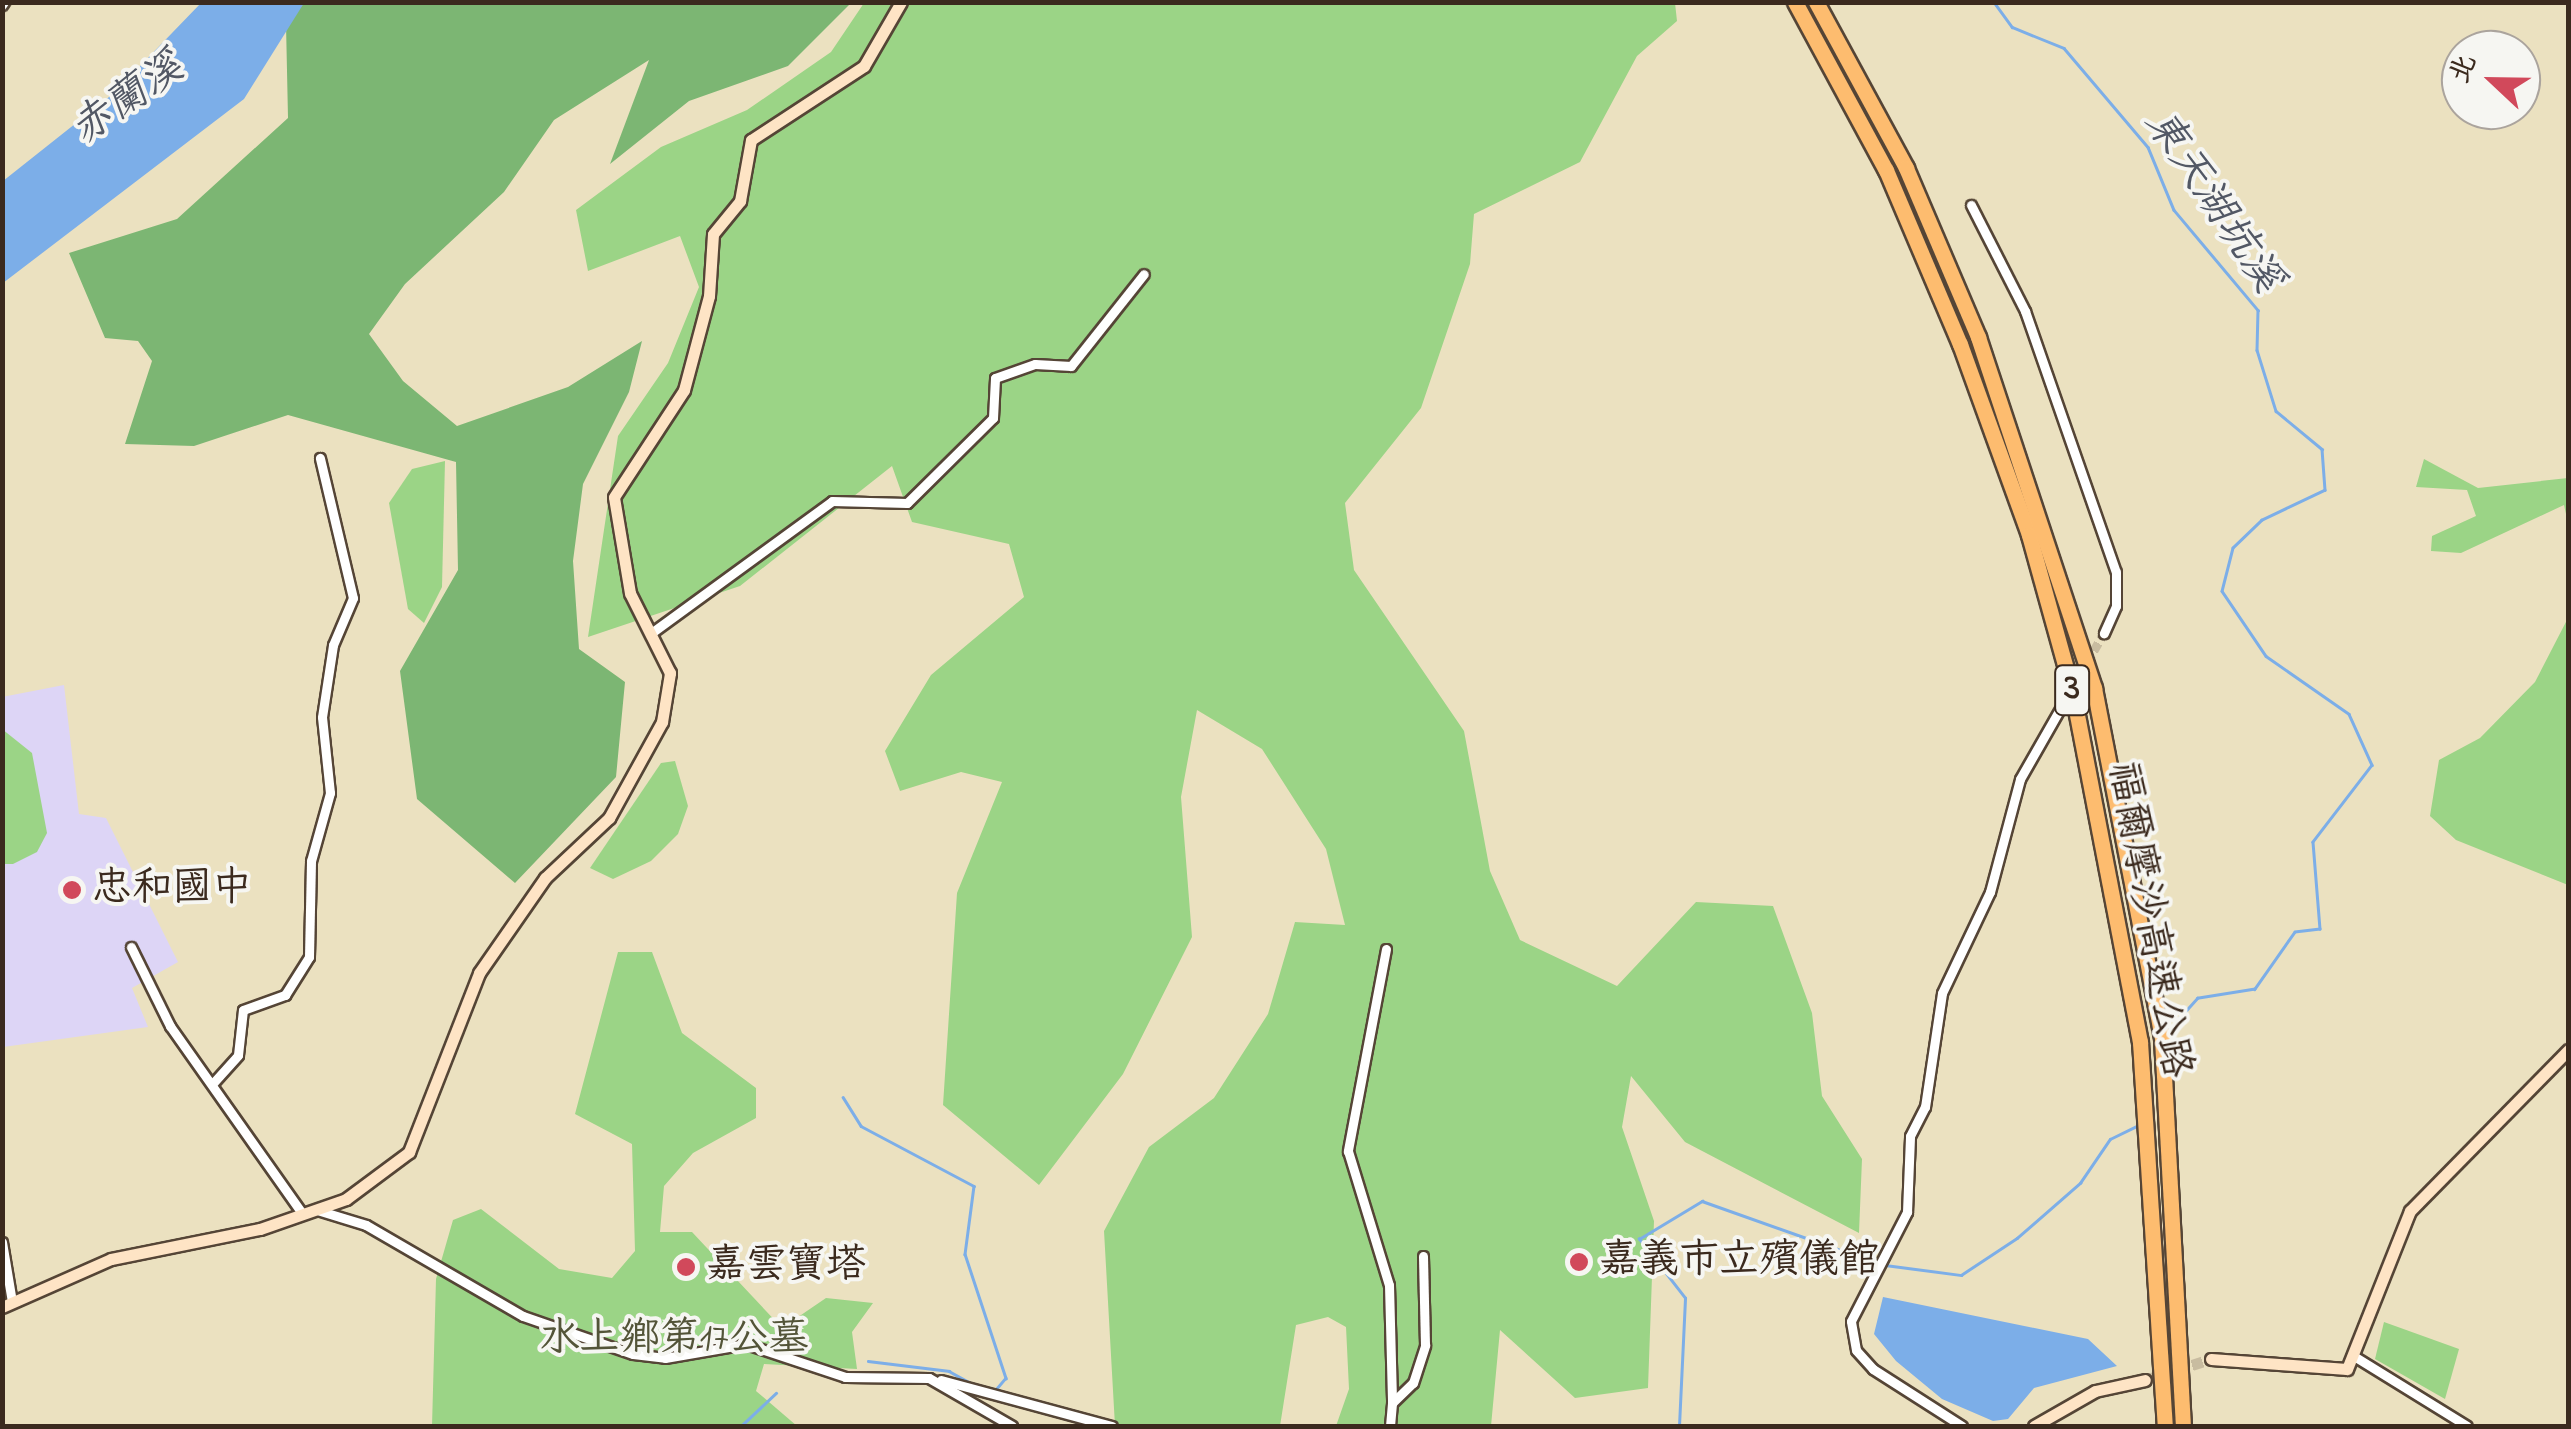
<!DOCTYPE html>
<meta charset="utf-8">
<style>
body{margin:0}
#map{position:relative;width:2571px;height:1429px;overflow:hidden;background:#ebe1c0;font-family:"Indie Flower","LXGW WenKai TC",sans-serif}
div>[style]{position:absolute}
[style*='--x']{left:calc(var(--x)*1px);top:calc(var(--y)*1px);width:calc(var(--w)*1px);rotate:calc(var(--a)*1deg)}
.built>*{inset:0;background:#ddd5f6}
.green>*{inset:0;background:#9bd486}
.forest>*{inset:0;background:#7cb673}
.water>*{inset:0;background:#7caee8}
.stream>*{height:2.5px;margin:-1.25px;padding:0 1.25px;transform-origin:1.25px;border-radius:1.25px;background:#7caee8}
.street-tunnel>*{height:9px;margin-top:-4.5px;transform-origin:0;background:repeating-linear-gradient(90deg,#c8bca0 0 9px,transparent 0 13.5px)}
.secondary-tunnel>*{height:11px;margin-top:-5.5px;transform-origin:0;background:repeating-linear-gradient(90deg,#c8bca0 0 11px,transparent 0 16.5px)}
.roads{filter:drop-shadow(2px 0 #554536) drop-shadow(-2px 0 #554536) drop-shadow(0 2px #554536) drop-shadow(0 -2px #554536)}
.street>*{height:9px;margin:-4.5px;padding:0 4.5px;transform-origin:4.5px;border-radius:4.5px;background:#fff}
.secondary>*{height:11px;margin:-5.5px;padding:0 5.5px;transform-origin:5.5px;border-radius:5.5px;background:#fee4c5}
.highway>*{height:15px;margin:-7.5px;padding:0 7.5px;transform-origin:7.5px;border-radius:7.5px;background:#fdbc6f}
.dots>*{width:28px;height:28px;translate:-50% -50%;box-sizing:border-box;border:5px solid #f6f6f2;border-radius:50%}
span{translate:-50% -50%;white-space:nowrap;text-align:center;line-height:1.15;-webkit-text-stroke:8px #f6f6f2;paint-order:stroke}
.shield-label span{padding:2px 8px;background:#f6f6f2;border:2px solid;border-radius:8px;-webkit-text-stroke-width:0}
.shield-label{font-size:38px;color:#3b2a1e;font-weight:700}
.poi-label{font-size:40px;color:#3b2a1e}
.left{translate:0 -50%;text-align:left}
.street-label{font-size:40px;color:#3b2a1e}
.park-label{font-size:40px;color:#535438}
.water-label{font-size:42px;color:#525865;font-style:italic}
.frame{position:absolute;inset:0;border:5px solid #3b2a1e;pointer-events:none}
.north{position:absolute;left:2441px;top:30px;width:100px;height:100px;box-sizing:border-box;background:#f6f6f2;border:2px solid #aba49d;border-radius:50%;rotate:292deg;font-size:28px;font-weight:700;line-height:40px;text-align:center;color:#3b2a1e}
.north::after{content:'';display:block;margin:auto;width:35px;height:45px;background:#d1495b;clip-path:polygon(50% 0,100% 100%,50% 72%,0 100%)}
</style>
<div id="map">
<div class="built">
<div style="clip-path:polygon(64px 685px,79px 814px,106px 818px,178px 962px,132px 988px,148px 1027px,3px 1047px,2px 697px)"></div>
</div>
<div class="green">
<div style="clip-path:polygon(864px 3px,1675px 3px,1677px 21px,1637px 56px,1580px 162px,1474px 214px,1470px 264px,1421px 408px,1345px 503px,1354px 570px,1464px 731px,1490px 871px,1520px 940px,1617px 986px,1696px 902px,1773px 906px,1812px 1013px,1822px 1096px,1862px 1159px,1859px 1233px,1685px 1142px,1631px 1076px,1622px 1127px,1654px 1221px,1648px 1388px,1575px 1398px,1500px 1330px,1491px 1426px,1336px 1426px,1349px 1389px,1346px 1327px,1328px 1317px,1296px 1325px,1280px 1426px,1115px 1426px,1104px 1231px,1149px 1147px,1214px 1098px,1268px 1014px,1295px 922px,1345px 925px,1326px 849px,1262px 749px,1197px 710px,1181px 797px,1192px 937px,1123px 1074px,1039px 1185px,943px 1105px,957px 893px,1002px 782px,961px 772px,900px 791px,885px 751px,931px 675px,1024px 597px,1009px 544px,912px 522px,892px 466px,740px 586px,588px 637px,618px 436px,668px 363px,699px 287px,680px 236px,588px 271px,576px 210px,661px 147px,747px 110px,831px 52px)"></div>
<div style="clip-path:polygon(2424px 459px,2478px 488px,2568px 478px,2568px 523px,2564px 505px,2461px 553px,2431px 551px,2432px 536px,2476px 516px,2467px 490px,2416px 487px)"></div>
<div style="clip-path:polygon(445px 461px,442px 587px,424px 623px,408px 609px,389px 503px,412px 469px)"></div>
<div style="clip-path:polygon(2568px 618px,2568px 885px,2456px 840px,2430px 816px,2439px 760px,2480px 738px,2535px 682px)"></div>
<div style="clip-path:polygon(2px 729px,32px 753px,47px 833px,37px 852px,13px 864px,3px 864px)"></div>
<div style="clip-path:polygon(675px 761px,688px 806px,678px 834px,651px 861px,613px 879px,590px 868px,661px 763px)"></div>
<div style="clip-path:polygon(618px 952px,652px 952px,682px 1033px,756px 1088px,756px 1118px,693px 1153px,664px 1186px,660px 1232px,692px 1232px,782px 1328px,826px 1298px,873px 1303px,852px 1332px,857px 1369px,764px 1364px,756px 1391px,797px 1426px,432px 1426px,436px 1279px,453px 1220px,481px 1209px,559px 1269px,612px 1278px,635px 1251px,632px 1144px,575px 1114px)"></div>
<div style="clip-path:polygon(2384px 1322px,2459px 1349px,2445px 1399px,2375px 1359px)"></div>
</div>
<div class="forest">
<div style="clip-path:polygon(304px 3px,851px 3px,788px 66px,689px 101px,610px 164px,649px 60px,554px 120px,504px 192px,405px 284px,369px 334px,403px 381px,457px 426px,568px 387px,642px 341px,629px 392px,583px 484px,573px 561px,579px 649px,625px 682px,616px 777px,515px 883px,417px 799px,400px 671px,458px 570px,456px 462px,288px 415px,194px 446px,125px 444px,152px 361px,138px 341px,105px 338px,69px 253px,177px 219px,288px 118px,286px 24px)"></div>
</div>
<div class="water">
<div style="clip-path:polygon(201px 3px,304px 3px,244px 99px,3px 283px,3px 181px,114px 93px)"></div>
<div style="clip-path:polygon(1883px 1297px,2088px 1339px,2117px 1366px,2034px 1388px,2008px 1419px,1993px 1421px,1942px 1399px,1896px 1361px,1874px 1334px)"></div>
</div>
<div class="stream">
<div style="--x:1994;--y:2;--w:31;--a:54"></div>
<div style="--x:2012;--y:27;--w:56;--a:22"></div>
<div style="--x:2064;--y:48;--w:130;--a:49.7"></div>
<div style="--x:2148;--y:147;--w:68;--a:67.6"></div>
<div style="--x:2174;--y:210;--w:131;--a:50"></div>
<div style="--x:2258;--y:310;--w:40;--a:91.4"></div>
<div style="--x:2257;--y:350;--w:64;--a:72.7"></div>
<div style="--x:2276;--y:411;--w:60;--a:39.6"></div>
<div style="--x:2322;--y:449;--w:41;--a:85.8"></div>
<div style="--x:2325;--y:490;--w:70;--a:154.5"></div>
<div style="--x:2262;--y:520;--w:40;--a:136"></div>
<div style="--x:2233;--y:548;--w:44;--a:104.3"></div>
<div style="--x:2222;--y:591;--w:78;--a:55.9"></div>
<div style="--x:2266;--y:656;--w:101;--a:34.9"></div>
<div style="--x:2349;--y:714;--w:56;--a:65.7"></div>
<div style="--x:2372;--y:765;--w:97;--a:127.5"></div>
<div style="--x:2313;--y:842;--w:87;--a:85.4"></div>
<div style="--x:2320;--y:929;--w:25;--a:173"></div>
<div style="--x:2295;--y:932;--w:70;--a:125.1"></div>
<div style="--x:2255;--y:989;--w:58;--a:171"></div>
<div style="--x:2198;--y:998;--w:30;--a:132"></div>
<div style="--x:843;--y:1097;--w:34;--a:58"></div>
<div style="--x:861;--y:1126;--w:128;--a:28"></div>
<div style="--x:974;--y:1186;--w:69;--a:97.5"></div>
<div style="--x:965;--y:1254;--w:131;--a:71.7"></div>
<div style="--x:1006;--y:1378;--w:17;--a:130"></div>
<div style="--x:1885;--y:1265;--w:77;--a:7.5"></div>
<div style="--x:1961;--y:1275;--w:67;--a:-33.5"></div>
<div style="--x:2017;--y:1238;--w:84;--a:-41.1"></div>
<div style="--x:2080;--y:1183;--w:53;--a:-55.7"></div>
<div style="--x:2110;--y:1139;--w:30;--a:-26"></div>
<div style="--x:868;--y:1361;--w:82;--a:7"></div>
<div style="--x:949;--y:1371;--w:26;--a:29"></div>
<div style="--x:741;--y:1426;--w:48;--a:-43.3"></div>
<div style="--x:1679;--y:1426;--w:128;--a:-87.3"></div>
<div style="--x:1685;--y:1298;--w:75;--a:-127.9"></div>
<div style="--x:1639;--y:1239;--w:74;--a:-31.1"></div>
<div style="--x:1702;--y:1201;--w:186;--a:19.5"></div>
</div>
<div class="street-tunnel">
<div style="--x:2060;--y:709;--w:88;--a:-59.9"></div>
</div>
<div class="secondary-tunnel">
<div style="--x:2145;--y:1380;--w:69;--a:-17.7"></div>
</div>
<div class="roads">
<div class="street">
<div style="--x:2;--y:5;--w:4;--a:-56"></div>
<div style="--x:1971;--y:205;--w:119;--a:63"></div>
<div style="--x:2025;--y:311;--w:276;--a:70.8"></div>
<div style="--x:2116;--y:572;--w:34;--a:90"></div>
<div style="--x:2116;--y:606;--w:30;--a:114"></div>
<div style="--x:654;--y:631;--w:220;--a:-36.1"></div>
<div style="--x:832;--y:501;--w:75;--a:1.5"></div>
<div style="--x:907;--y:503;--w:121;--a:-44.7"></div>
<div style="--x:993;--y:418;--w:40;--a:-87.1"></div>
<div style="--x:995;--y:378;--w:42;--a:-19.3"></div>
<div style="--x:1035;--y:364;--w:36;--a:3"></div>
<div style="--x:1071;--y:366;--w:117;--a:-51.6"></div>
<div style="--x:131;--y:947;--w:88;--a:63.7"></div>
<div style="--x:170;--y:1026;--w:228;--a:54.8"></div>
<div style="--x:1386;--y:949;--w:206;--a:100.7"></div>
<div style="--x:1348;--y:1151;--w:140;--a:73"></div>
<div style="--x:1389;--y:1285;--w:118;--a:88.5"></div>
<div style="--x:214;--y:1082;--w:36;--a:-48"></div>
<div style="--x:238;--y:1055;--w:45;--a:-83.7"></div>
<div style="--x:243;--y:1010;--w:45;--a:-19.7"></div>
<div style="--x:285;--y:995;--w:45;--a:-57.7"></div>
<div style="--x:309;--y:957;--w:96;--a:-88.8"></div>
<div style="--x:311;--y:861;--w:71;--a:-74.4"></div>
<div style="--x:330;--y:793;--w:76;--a:-96"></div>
<div style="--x:322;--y:717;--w:73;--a:-81.3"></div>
<div style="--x:333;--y:645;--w:51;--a:-66.9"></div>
<div style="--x:353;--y:598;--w:144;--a:-103.3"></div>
<div style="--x:317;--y:1210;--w:51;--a:17"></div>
<div style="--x:366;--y:1225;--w:181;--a:30.1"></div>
<div style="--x:523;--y:1316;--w:116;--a:19.1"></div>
<div style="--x:633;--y:1354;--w:32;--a:7"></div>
<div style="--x:665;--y:1358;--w:82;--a:-9.8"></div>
<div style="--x:746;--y:1344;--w:104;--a:18.4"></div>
<div style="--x:845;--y:1377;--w:84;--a:0.7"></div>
<div style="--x:929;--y:1378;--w:96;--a:30"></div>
<div style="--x:2;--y:1242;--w:61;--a:80.5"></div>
<div style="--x:2357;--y:1358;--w:129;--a:31.7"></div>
<div style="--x:941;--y:1380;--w:177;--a:15.1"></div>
<div style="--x:1390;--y:1426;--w:23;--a:-85"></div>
<div style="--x:1392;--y:1403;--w:29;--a:-44"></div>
<div style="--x:1413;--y:1383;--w:40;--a:-72"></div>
<div style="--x:1425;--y:1345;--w:89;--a:-91.3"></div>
<div style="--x:1962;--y:1426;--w:106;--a:-147.4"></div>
<div style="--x:1873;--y:1369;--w:25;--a:-132"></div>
<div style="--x:1856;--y:1350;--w:29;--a:-100"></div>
<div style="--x:1851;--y:1321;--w:123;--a:-62.8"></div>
<div style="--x:1907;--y:1212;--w:76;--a:-87.7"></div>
<div style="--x:1910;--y:1136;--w:33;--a:-63"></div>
<div style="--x:1925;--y:1107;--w:115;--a:-81.5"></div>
<div style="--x:1942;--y:993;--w:112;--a:-64.6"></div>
<div style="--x:1990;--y:892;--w:117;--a:-75.1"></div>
<div style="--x:2020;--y:779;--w:81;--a:-60.3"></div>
</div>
<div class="secondary">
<div style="--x:2;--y:1307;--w:119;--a:-23.8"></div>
<div style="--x:111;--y:1259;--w:152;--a:-11.4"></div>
<div style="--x:260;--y:1229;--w:91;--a:-19.2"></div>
<div style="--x:346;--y:1199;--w:79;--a:-36.7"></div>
<div style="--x:409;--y:1152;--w:192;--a:-68.6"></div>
<div style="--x:479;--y:973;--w:116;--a:-55.2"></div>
<div style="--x:545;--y:878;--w:88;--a:-43.2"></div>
<div style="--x:609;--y:818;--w:110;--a:-61.1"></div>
<div style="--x:662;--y:722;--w:50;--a:-80.7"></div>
<div style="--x:670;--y:673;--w:89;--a:-116.6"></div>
<div style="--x:630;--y:593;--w:97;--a:-99.5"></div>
<div style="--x:614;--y:497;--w:128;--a:-56.8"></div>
<div style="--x:684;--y:390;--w:97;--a:-75.1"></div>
<div style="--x:709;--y:296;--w:62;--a:-86.3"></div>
<div style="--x:713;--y:234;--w:43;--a:-50.7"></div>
<div style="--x:740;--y:201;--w:62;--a:-79.8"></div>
<div style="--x:751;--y:140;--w:135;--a:-33.2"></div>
<div style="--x:864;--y:66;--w:74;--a:-60"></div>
<div style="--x:2211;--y:1359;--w:136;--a:4.2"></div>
<div style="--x:2347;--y:1369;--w:170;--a:-68.3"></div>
<div style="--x:2410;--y:1211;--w:226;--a:-45.5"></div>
<div style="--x:2034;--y:1426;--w:70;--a:-29.8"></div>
<div style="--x:2095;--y:1391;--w:51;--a:-12.4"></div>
</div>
<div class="highway">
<div style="--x:1795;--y:2;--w:191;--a:61.6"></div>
<div style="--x:1886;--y:170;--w:189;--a:67"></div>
<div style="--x:1960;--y:344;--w:203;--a:70.1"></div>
<div style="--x:2029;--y:535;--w:165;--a:74.5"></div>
<div style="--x:2073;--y:694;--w:354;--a:79.1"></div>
<div style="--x:2140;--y:1042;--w:385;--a:86.3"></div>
<div style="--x:1816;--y:2;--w:189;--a:61.5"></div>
<div style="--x:1906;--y:168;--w:184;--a:66.9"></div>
<div style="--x:1978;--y:337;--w:370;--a:71.7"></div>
<div style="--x:2094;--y:688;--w:358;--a:79"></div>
<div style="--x:2162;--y:1039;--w:388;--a:86.9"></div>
</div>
</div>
<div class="dots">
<div style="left:72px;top:890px;background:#d1495b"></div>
<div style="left:1579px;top:1262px;background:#d1495b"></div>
<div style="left:686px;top:1267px;background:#d1495b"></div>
</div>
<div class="shield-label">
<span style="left:2072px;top:690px">3</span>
</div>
<div class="poi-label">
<span class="left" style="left:92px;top:890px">忠和國中</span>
<span class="left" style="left:1599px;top:1262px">嘉義市立殯儀館</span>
<span class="left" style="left:706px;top:1267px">嘉雲寶塔</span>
</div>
<div class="street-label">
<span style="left:2148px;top:920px;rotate:80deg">福爾摩沙高速公路</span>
</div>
<div class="park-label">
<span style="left:674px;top:1340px">水上鄉第17公墓</span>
</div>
<div class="water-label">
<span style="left:128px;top:100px;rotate:-35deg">赤蘭溪</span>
<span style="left:2212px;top:202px;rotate:56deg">東天湖坑溪</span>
</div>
<div class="frame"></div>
<div class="north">北</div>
</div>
